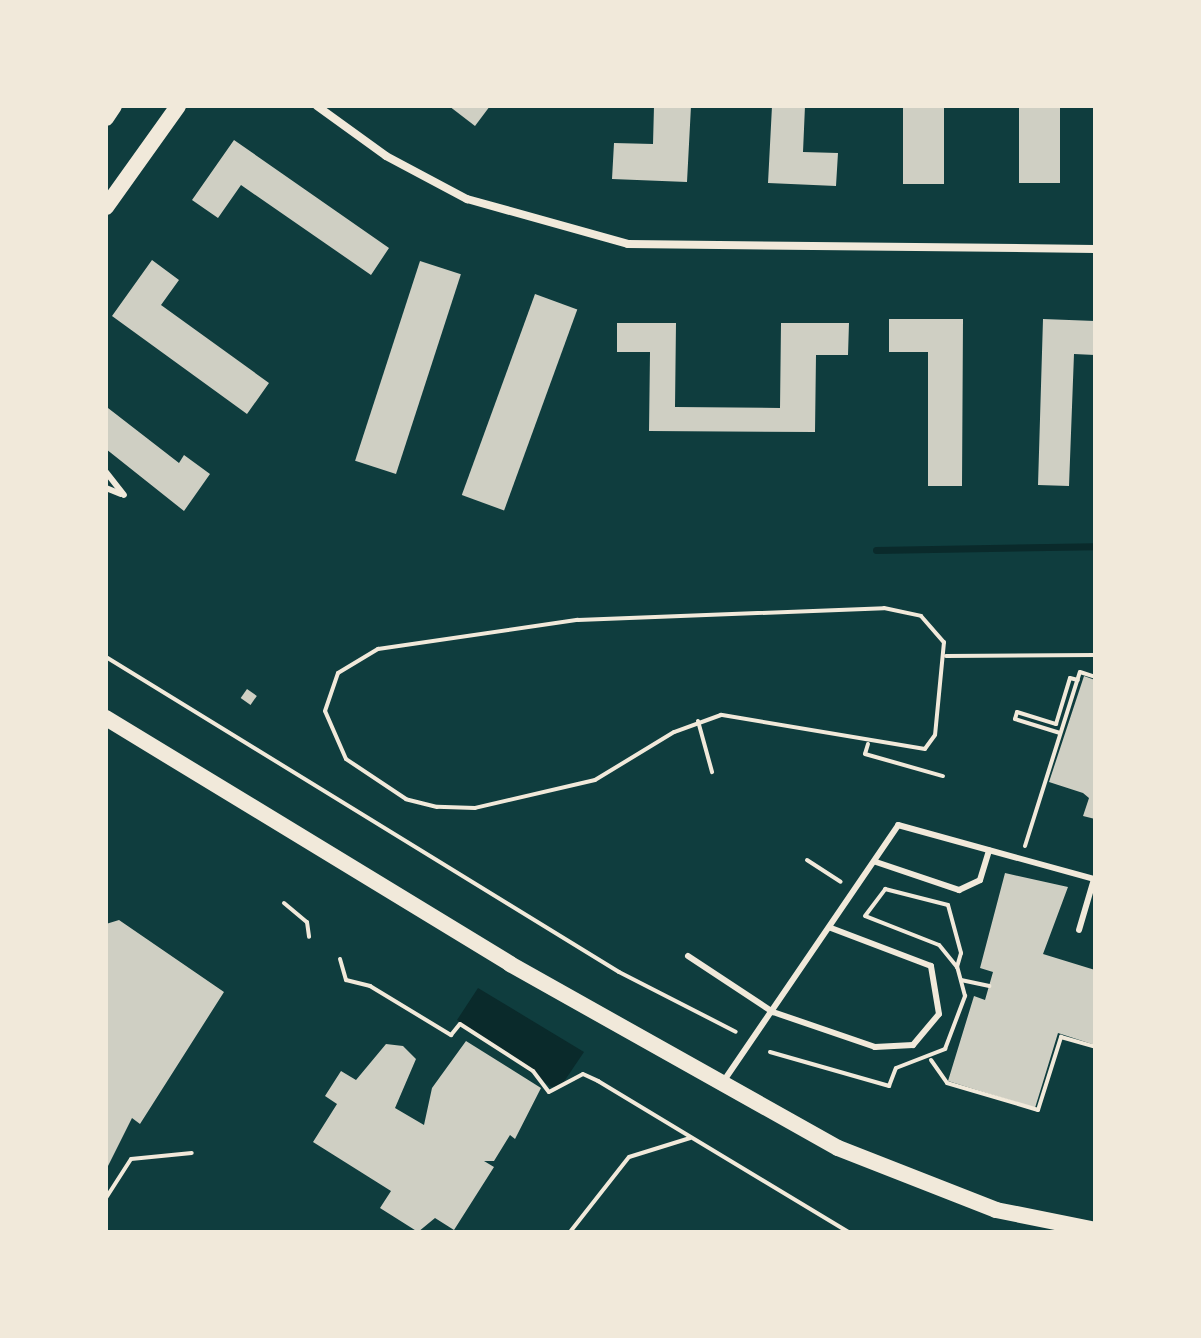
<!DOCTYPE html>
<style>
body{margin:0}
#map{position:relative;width:1201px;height:1338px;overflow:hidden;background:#0f3d3e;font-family:Manrope,sans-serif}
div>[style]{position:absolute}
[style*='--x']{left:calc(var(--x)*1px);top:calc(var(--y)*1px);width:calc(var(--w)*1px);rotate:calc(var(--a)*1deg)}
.water>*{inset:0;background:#0a2a2b}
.stream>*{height:7px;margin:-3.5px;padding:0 3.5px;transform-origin:3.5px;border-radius:3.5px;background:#0a2a2b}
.building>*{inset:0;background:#cfcfc3;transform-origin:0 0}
.path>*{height:4px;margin:-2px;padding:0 2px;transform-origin:2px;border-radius:2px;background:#f1e9da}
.service>*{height:6px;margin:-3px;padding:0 3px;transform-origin:3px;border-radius:3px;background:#f1e9da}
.minor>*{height:8px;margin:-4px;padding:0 4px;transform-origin:4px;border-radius:4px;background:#f1e9da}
.secondary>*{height:16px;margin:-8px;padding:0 8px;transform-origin:8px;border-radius:8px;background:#f1e9da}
span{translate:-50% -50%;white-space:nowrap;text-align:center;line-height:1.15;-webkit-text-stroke:6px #f1e9da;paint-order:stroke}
.frame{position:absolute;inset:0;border:108px solid #f1e9da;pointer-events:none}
</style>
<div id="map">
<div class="water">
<div style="clip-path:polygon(478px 988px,584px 1052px,561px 1086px,551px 1087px,457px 1020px)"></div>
</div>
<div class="stream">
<div style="--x:876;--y:550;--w:219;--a:-1"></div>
</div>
<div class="building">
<div style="clip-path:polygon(449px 106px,490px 106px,475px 126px)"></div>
<div style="clip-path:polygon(654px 106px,691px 106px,687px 182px,612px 179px,614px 143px,653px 144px)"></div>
<div style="clip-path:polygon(772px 106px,805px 106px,803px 152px,838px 153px,836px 186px,768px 183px)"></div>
<div style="left:903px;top:106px;width:41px;height:78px"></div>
<div style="left:1019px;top:106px;width:41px;height:77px"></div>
<div style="clip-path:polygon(234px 140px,389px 248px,371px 275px,241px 185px,218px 218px,192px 200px)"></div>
<div style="clip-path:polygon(152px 260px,179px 280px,161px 305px,269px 383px,247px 414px,112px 316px)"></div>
<div style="left:420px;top:261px;width:43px;height:210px;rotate:18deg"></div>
<div style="left:535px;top:294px;width:45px;height:214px;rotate:20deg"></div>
<div style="clip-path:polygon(889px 319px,963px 319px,962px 486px,928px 486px,928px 352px,889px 352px)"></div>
<div style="clip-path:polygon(1043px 319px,1095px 321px,1095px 355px,1074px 354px,1069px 486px,1038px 485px)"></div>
<div style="clip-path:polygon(617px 323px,676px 323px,675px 407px,780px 408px,781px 323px,849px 323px,848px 355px,816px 355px,815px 432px,649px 431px,650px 352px,617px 352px)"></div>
<div style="clip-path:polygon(108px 408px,179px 463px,184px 455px,210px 474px,184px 511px,106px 449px)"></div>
<div style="clip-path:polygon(1084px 676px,1095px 680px,1095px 819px,1083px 816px,1089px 798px,1083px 793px,1049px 782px)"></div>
<div style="left:247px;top:689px;width:12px;height:11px;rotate:35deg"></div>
<div style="clip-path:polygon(1005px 873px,1068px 887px,1043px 954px,1095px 970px,1095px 1045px,1058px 1033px,1035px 1108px,948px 1081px,974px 996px,985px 1000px,993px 972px,980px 968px)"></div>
<div style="clip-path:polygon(119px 920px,224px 992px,140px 1124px,132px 1118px,106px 1170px,106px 924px)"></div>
<div style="clip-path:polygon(466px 1041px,541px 1088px,515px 1139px,510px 1135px,494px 1161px,484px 1161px,494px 1167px,454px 1230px,435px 1218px,418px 1232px,380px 1208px,391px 1191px,313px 1142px,337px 1104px,325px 1096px,341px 1071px,356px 1080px,386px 1044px,403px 1046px,416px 1059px,395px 1108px,424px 1125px,432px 1088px)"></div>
</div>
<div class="path">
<div style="--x:884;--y:608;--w:38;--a:12"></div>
<div style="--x:921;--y:616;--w:35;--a:49"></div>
<div style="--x:944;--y:642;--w:93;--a:95.5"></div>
<div style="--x:935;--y:735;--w:17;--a:126"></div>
<div style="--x:925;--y:749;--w:207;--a:-170.5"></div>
<div style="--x:721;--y:715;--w:50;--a:160.1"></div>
<div style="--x:674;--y:732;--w:92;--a:148.7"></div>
<div style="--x:595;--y:780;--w:123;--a:166.9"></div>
<div style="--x:475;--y:808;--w:38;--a:-178"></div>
<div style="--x:437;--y:807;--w:32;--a:-166"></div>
<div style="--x:406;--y:799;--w:72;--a:-146.3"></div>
<div style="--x:346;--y:759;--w:52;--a:-113.6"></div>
<div style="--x:325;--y:711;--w:40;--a:-71.1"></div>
<div style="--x:338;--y:673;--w:47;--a:-31"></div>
<div style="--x:378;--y:649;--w:202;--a:-8.3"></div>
<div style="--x:578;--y:620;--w:306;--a:-2.2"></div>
<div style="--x:946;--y:656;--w:149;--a:-0.4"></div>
<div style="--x:106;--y:657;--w:602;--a:31.55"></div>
<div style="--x:619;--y:972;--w:131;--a:27.1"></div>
<div style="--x:698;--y:721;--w:53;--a:74.6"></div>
<div style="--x:1060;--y:733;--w:47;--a:-162.7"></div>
<div style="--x:1015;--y:719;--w:7;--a:-74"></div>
<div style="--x:1017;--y:712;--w:41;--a:17.1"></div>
<div style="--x:1056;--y:724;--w:48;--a:-73.1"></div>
<div style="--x:1070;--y:678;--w:8;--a:14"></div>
<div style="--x:868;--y:744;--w:10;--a:107"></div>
<div style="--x:865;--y:754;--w:81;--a:15.8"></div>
<div style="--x:1025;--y:846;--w:182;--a:-72.5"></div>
<div style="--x:1080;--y:672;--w:16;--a:18"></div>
<div style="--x:807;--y:860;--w:40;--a:32.9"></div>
<div style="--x:885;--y:889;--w:65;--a:14.3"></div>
<div style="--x:948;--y:905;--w:50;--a:74.8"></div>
<div style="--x:961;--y:953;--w:15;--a:106"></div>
<div style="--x:957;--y:967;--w:28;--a:-129"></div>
<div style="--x:939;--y:945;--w:79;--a:-158.6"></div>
<div style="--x:865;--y:916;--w:34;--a:-53"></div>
<div style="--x:284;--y:903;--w:30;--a:40"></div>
<div style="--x:307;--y:922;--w:15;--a:82"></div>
<div style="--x:340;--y:959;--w:22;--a:74"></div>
<div style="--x:346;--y:980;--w:25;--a:14"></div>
<div style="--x:370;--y:986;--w:95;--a:31.2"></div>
<div style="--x:451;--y:1035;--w:14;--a:-51"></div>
<div style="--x:460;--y:1024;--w:87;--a:32.8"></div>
<div style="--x:533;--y:1071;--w:26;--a:53"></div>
<div style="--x:549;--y:1092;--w:38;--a:-28"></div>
<div style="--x:583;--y:1074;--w:17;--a:25"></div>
<div style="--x:598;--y:1081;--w:292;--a:31.1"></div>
<div style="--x:961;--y:980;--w:29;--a:12"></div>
<div style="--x:770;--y:1052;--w:124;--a:15.9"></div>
<div style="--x:889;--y:1086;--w:19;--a:-69"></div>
<div style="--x:896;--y:1068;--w:53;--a:-21.2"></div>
<div style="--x:945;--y:1049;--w:57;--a:-69.3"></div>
<div style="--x:965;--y:996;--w:30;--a:-105"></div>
<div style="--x:931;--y:1060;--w:28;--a:55"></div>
<div style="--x:947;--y:1083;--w:95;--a:16.5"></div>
<div style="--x:1038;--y:1110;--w:77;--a:-72.5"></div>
<div style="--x:1061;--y:1037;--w:35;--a:16"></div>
<div style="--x:106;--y:1198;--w:46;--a:-57.3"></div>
<div style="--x:131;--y:1159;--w:61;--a:-5.6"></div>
<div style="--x:570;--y:1232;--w:95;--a:-51.8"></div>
<div style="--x:629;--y:1157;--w:64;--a:-17.3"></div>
</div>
<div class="service">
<div style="--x:106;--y:472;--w:29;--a:52"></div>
<div style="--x:106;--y:488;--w:16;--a:22"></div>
<div style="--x:876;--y:862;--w:88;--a:18.6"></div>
<div style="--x:959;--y:890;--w:23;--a:-25"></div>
<div style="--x:980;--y:880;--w:31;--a:-73"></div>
<div style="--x:688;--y:956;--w:102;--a:33.4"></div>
<div style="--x:773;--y:1012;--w:108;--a:18.9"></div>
<div style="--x:875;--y:1047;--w:38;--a:-3"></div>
<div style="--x:913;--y:1045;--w:40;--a:-50"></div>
<div style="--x:939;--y:1014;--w:49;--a:-99.5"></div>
<div style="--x:931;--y:966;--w:107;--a:-159.2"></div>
<div style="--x:723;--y:1082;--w:311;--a:-55.7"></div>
<div style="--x:898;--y:825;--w:203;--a:15.4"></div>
<div style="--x:1094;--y:879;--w:53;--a:106.4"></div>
</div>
<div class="minor">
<div style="--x:317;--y:106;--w:85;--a:35.9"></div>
<div style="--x:386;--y:156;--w:92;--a:28"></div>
<div style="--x:467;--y:199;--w:167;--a:15.6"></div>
<div style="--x:628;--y:244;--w:467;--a:0.6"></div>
</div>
<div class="secondary">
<div style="--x:106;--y:118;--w:14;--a:-56"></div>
<div style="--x:106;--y:207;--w:124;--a:-54.5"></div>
<div style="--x:106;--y:718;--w:473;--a:31.3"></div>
<div style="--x:510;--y:964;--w:376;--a:29.3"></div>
<div style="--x:838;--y:1148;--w:170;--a:21.4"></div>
<div style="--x:996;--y:1210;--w:101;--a:11.4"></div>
</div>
<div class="frame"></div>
</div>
